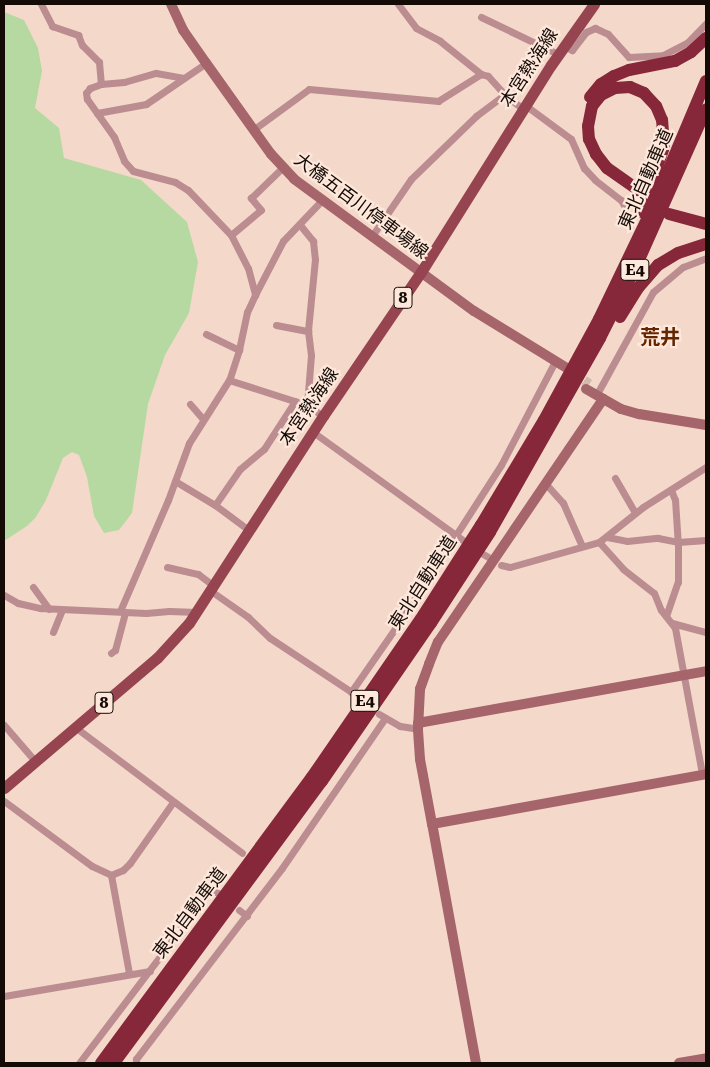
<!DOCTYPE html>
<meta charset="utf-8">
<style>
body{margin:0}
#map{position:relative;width:710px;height:1067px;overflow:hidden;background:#f4d8ca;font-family:"Roboto Serif","Noto Sans JP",serif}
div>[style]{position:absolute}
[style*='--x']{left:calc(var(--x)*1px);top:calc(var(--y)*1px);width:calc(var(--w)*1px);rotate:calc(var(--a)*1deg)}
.green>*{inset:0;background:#b6d9a1}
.secondary-tunnel>*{height:10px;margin-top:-5px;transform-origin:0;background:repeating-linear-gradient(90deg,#d2b9ad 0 10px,transparent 0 15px)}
.street>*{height:7px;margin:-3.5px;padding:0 3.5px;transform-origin:3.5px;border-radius:3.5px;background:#bb8d90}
.secondary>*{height:10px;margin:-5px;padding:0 5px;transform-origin:5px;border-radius:5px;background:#a6646b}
.primary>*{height:11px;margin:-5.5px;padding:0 5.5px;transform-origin:5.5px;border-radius:5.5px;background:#964550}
.highway>*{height:12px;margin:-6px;padding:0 6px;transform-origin:6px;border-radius:6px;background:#86283a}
span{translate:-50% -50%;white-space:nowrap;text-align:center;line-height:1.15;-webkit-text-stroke:4.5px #fee7db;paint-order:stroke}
.shield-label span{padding:1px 4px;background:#fee7db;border:1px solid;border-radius:4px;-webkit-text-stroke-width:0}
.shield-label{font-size:16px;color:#140b06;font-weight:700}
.street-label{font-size:18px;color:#140b06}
.quarter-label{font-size:20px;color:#632600;font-weight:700}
.frame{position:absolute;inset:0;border:5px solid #140b06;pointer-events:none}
</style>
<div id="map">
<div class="green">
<div style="clip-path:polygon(4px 12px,24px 20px,38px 48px,42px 71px,35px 108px,59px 128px,64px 158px,141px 180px,187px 222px,198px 262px,189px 313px,165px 355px,148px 404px,132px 513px,119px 530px,104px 533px,94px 516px,87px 477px,79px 455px,72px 452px,63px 458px,46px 500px,36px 517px,27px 526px,4px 541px)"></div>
</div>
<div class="secondary-tunnel">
<div style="--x:572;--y:372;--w:21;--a:35"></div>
</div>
<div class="street">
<div style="--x:41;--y:4;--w:25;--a:63"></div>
<div style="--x:52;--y:26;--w:28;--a:19"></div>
<div style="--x:78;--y:35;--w:11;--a:68"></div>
<div style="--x:82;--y:45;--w:24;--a:45"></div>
<div style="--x:99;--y:62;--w:22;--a:85"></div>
<div style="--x:101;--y:84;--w:12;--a:160"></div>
<div style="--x:90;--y:88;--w:6;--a:129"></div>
<div style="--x:86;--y:93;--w:6;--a:81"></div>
<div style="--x:87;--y:99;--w:47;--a:54.6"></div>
<div style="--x:114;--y:137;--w:26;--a:67"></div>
<div style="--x:124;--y:161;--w:13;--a:48"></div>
<div style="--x:133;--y:171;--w:43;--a:14.7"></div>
<div style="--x:175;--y:182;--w:15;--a:32"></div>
<div style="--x:188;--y:190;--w:62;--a:46.3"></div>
<div style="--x:231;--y:235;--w:37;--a:63"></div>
<div style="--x:248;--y:268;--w:28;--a:75"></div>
<div style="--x:255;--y:295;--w:19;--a:115"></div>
<div style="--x:247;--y:312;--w:39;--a:102"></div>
<div style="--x:239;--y:350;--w:32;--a:108"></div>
<div style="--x:229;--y:380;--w:75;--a:122.4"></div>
<div style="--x:189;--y:443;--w:61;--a:110.2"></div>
<div style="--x:168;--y:500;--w:121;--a:113.4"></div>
<div style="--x:398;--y:4;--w:30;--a:53"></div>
<div style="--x:416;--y:28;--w:27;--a:28"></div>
<div style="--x:440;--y:41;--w:53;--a:38.8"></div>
<div style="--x:481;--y:74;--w:7;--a:16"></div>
<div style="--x:488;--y:76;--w:27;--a:48"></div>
<div style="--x:506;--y:96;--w:21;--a:37"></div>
<div style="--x:481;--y:17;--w:85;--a:25.7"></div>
<div style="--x:564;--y:46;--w:9;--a:27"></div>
<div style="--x:572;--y:50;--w:23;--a:-52"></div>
<div style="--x:586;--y:32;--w:10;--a:-24"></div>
<div style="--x:595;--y:28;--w:14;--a:25"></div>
<div style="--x:608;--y:34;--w:31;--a:48"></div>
<div style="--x:629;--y:57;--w:34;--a:-3"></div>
<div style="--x:663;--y:55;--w:27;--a:-27"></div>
<div style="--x:687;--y:43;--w:28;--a:-46"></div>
<div style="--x:101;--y:84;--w:23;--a:-5"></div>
<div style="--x:124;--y:82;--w:33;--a:-16"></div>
<div style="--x:156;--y:73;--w:28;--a:10"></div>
<div style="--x:525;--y:105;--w:57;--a:36.5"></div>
<div style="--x:571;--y:139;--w:32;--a:66"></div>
<div style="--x:584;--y:168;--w:16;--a:47"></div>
<div style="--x:595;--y:180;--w:33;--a:38"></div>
<div style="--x:621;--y:200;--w:8;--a:60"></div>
<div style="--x:97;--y:113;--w:50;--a:-10.4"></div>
<div style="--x:146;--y:104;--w:73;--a:-34.3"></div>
<div style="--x:253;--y:130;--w:69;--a:-36.2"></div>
<div style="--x:309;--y:89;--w:130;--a:5.3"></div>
<div style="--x:438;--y:101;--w:51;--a:-32.1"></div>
<div style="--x:300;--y:225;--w:21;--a:51"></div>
<div style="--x:313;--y:241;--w:18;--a:84"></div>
<div style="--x:315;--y:259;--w:72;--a:95.6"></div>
<div style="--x:308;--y:331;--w:24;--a:83"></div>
<div style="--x:311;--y:355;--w:50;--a:94.6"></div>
<div style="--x:231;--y:235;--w:39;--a:-40"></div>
<div style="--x:261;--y:210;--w:16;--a:-130"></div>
<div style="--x:251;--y:198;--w:45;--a:-44.1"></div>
<div style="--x:372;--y:236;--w:69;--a:-55.6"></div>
<div style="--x:411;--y:179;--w:91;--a:-44.1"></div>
<div style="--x:476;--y:116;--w:35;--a:-37"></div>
<div style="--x:255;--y:295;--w:61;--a:-62.6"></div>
<div style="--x:283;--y:241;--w:57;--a:-46.4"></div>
<div style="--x:276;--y:325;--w:33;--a:11"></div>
<div style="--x:206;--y:334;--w:37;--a:26"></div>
<div style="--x:229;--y:380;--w:82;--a:17.8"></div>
<div style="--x:307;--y:405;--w:19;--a:35"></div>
<div style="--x:598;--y:392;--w:114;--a:-61.2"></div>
<div style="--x:653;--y:292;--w:39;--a:-40"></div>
<div style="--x:683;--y:267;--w:25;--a:-21"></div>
<div style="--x:190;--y:404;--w:20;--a:49"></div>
<div style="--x:313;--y:432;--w:186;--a:35.8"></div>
<div style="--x:615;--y:478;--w:39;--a:60"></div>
<div style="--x:175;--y:481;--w:47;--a:31"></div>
<div style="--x:215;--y:505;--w:44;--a:36.6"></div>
<div style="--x:545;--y:483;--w:27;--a:48"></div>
<div style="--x:563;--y:503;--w:47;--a:66.2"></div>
<div style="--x:215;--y:505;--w:44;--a:-55.2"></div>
<div style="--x:240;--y:469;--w:31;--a:-40"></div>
<div style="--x:264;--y:449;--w:57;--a:-57.1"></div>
<div style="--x:607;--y:537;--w:20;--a:11"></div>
<div style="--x:627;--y:541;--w:31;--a:-6"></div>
<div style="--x:658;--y:538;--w:20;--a:11"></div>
<div style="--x:678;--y:542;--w:28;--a:-4"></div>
<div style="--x:599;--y:542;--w:36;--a:48"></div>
<div style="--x:623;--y:569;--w:39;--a:38"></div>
<div style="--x:654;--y:593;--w:18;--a:68"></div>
<div style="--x:661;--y:610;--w:23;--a:52"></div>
<div style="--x:675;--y:628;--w:148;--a:79.5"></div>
<div style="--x:483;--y:554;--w:6;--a:31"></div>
<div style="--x:501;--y:565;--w:9;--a:13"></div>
<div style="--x:510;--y:567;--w:92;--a:-15.7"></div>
<div style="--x:599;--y:542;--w:56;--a:-38.5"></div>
<div style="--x:643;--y:507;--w:75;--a:-32.4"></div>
<div style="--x:167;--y:567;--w:32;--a:13"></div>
<div style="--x:198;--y:574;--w:20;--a:37"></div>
<div style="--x:33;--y:587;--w:27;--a:54"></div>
<div style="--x:211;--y:591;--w:45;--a:35.1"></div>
<div style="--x:248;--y:617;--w:30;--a:44"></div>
<div style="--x:270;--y:638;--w:107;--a:33.5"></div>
<div style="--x:4;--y:595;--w:16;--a:30"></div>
<div style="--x:18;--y:603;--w:23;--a:13"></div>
<div style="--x:40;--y:608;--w:106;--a:2.7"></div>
<div style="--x:146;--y:613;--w:23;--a:-5"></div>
<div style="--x:169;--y:611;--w:28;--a:2"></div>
<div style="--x:666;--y:616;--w:36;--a:-71"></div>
<div style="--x:678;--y:582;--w:36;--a:-90"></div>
<div style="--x:678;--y:546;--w:46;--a:-93.7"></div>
<div style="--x:675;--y:500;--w:11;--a:-112"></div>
<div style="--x:672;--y:623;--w:35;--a:15"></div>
<div style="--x:53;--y:632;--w:24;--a:-68"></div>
<div style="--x:111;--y:653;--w:5;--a:-37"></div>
<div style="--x:115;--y:650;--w:39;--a:-75"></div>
<div style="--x:351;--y:692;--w:95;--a:-55.3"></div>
<div style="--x:405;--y:614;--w:177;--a:-57.2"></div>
<div style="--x:501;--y:465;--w:113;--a:-62.5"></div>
<div style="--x:379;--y:714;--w:24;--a:30"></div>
<div style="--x:400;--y:726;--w:18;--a:9"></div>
<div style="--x:4;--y:725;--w:48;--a:49.3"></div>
<div style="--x:75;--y:727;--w:209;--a:37"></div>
<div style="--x:4;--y:801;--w:109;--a:36.5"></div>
<div style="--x:92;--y:866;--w:21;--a:25"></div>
<div style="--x:111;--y:875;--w:13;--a:-23"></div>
<div style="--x:123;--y:870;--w:10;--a:-45"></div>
<div style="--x:130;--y:863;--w:75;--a:-54.8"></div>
<div style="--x:111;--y:875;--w:100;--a:79.6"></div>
<div style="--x:239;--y:910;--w:10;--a:37"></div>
<div style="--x:4;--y:996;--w:148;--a:-9.7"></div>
<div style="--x:79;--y:1063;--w:215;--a:-52.8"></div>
<div style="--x:209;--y:892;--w:8;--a:0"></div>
<div style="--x:136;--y:1063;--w:4;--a:-90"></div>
<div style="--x:136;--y:1059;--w:240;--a:-52.6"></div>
<div style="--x:282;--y:868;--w:182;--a:-55.5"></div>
</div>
<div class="secondary">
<div style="--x:171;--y:4;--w:29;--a:65"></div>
<div style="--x:183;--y:30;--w:40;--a:55.1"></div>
<div style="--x:206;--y:63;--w:112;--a:54.5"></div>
<div style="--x:271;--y:154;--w:34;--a:47"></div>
<div style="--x:294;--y:179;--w:223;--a:36.3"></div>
<div style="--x:474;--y:311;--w:107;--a:31.6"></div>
<div style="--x:586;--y:389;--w:40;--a:29.7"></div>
<div style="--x:621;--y:409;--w:19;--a:16"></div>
<div style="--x:639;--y:414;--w:68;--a:9.3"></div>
<div style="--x:418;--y:723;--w:293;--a:-10.2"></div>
<div style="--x:432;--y:824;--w:66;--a:-100.5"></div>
<div style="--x:420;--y:759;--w:30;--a:-94"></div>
<div style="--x:418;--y:729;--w:40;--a:-87.1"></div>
<div style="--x:420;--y:689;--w:27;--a:-70"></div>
<div style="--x:429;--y:664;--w:24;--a:-68"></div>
<div style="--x:438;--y:642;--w:294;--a:-55.8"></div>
<div style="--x:476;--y:1063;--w:243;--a:-100.4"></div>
<div style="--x:432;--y:824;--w:279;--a:-10.3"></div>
<div style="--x:679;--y:1063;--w:27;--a:-10"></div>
</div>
<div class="primary">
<div style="--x:4;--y:788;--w:201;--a:-40.4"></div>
<div style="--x:157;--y:658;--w:47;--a:-47.6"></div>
<div style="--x:189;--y:623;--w:247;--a:-57.1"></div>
<div style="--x:323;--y:416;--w:174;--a:-55.8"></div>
<div style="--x:421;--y:272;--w:244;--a:-57.9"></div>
<div style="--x:551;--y:65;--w:75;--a:-54.8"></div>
</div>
<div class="highway">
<div style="--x:590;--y:97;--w:17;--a:-50"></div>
<div style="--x:601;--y:84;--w:15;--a:-32"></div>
<div style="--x:614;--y:76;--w:16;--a:-22"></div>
<div style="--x:629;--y:70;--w:47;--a:-11.1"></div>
<div style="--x:675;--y:61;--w:18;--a:-29"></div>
<div style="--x:691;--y:52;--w:21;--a:-43"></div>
<div style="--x:642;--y:212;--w:69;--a:-71.3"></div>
<div style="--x:664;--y:147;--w:27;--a:-94"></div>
<div style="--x:662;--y:120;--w:15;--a:-113"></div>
<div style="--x:656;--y:106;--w:18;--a:-133"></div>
<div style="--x:644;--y:93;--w:15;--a:-157"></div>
<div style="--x:630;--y:87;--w:15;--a:176"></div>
<div style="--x:615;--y:88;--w:16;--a:153"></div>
<div style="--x:601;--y:95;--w:14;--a:129"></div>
<div style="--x:592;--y:106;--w:20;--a:101"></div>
<div style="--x:588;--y:126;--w:13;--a:86"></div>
<div style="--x:589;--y:139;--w:17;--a:65"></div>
<div style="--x:596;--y:154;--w:18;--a:52"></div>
<div style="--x:607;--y:168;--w:45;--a:35.1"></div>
<div style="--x:669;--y:214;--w:38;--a:15"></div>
<div style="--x:620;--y:317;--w:34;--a:-58"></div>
<div style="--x:638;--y:288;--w:30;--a:-49"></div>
<div style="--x:658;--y:265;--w:23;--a:-31"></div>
<div style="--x:678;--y:253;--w:29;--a:-18"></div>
<div style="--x:101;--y:1063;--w:355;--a:-53.6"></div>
<div style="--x:312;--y:777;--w:198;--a:-55.5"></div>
<div style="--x:424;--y:614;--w:106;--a:-57.4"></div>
<div style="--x:481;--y:525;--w:122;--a:-59"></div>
<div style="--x:544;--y:420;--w:115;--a:-61.4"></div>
<div style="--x:599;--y:319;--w:120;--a:-64.3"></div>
<div style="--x:651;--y:211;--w:141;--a:-67.1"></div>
<div style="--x:114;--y:1063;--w:350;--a:-53.6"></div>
<div style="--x:322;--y:781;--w:192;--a:-55.4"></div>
<div style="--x:431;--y:623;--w:108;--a:-57"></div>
<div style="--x:490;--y:532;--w:223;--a:-60.4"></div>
<div style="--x:600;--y:338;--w:75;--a:-63.1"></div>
<div style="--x:634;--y:271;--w:177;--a:-66"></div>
</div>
<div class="shield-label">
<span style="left:635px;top:270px">E4</span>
<span style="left:403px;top:298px">8</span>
<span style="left:365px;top:701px">E4</span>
<span style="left:104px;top:703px">8</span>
</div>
<div class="street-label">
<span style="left:529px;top:68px;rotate:-57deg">本宮熱海線</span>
<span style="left:646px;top:179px;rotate:-66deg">東北自動車道</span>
<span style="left:361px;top:206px;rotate:37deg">大橋五百川停車場線</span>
<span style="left:309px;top:407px;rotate:-56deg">本宮熱海線</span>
<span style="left:423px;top:583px;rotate:-57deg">東北自動車道</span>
<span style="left:190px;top:913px;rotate:-53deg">東北自動車道</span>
</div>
<div class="quarter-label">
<span style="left:660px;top:337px">荒井</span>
</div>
<div class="frame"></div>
</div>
